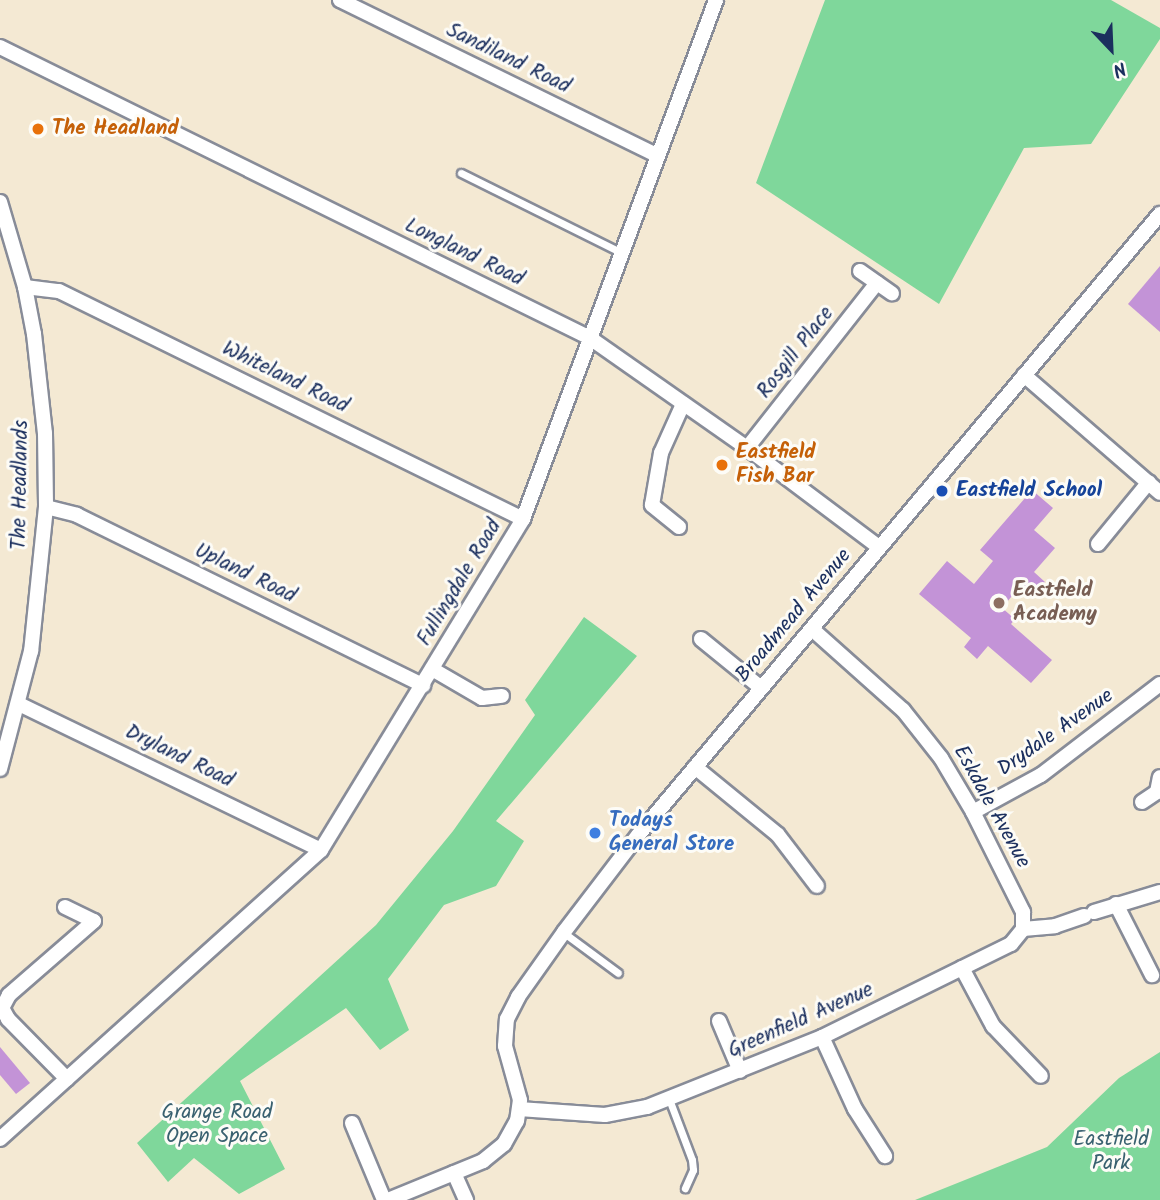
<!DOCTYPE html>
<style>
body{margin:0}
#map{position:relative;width:1160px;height:1200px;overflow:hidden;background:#f4e9d3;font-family:Kalam,sans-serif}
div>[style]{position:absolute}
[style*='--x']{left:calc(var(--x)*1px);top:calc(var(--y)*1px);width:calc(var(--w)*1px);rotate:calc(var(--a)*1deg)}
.green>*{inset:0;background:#7fd79b}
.building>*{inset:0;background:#c393d7}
.roads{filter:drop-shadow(2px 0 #888c98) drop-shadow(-2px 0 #888c98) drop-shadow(0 2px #888c98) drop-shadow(0 -2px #888c98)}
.lane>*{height:7px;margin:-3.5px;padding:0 3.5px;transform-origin:3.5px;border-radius:3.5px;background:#fff}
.street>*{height:14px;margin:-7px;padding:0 7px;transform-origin:7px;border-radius:7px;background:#fff}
.dots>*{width:19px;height:19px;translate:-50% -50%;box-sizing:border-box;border:4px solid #fdfcf7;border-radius:50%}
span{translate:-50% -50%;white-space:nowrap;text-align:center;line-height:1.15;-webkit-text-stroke:6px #fdfcf7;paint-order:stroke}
.street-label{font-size:21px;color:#1b2f5e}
.food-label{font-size:21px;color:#c56008;font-weight:700}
.left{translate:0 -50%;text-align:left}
.transit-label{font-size:21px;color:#164399;font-weight:700}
.education-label{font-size:21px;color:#785e54;font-weight:700}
.shop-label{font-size:21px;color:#366cbe;font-weight:700}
.park-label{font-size:21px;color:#396170}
.north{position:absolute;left:1076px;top:14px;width:70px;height:70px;-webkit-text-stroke:5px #fdfcf7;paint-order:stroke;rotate:157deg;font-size:19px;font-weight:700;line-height:28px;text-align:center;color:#1b2f5e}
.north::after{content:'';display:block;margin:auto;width:24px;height:32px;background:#1b2f5e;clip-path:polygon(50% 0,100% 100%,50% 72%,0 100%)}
</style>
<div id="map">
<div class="green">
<div style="clip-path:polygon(825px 0,1111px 0,1160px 28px,1160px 39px,1091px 144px,1024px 148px,939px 304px,756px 183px)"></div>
<div style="clip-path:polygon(584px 617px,637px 656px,496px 821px,524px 841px,496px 886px,444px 905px,388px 979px,409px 1030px,380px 1050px,346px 1008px,240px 1081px,285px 1169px,239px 1194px,194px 1158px,168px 1182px,137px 1143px,376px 925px,453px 831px,535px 715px,525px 700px)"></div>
<div style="clip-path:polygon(1160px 1052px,1160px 1200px,915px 1200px,1047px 1147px,1119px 1078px)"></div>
</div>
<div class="building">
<div style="clip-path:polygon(1160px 266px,1160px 332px,1128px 304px)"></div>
<div style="clip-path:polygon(1032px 490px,1053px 508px,1034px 530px,1055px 548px,1034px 572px,1045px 582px,1034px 594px,1022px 584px,1002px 608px,1015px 619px,1011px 624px,1052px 660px,1031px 683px,988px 646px,977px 659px,964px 647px,971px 638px,919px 594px,947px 561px,974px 584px,993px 561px,980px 550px)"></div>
<div style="clip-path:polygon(0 1047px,30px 1083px,16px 1094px,0 1075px)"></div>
</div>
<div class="roads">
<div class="lane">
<div style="--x:461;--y:173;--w:180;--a:26.4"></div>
<div style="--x:564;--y:933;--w:67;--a:36.5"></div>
<div style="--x:669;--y:1099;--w:65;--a:69.3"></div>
<div style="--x:692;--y:1160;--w:10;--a:84"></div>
<div style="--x:693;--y:1170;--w:20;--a:114"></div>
</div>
<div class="street">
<div style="--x:340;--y:0;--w:354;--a:26.1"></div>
<div style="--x:0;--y:47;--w:658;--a:26.25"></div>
<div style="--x:590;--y:338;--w:192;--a:35"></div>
<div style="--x:747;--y:448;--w:165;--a:36.9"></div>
<div style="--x:0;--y:202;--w:89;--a:73.6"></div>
<div style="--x:25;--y:287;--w:48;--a:79.2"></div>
<div style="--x:34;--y:334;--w:100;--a:83.7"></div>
<div style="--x:45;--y:433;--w:74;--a:89.2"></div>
<div style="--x:46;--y:507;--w:145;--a:95.9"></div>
<div style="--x:31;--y:651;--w:122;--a:104.7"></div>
<div style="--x:860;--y:271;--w:39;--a:35"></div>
<div style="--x:25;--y:287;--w:34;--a:7"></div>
<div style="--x:59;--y:291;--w:517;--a:26.17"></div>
<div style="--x:1024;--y:375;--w:180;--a:40.9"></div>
<div style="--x:747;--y:448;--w:210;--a:-51.8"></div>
<div style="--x:46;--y:507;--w:32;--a:14"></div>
<div style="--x:77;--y:515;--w:386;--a:26.2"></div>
<div style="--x:679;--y:527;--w:35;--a:-141"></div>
<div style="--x:652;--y:505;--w:53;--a:-80.2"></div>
<div style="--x:661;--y:453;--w:54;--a:-65.8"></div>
<div style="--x:1098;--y:544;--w:80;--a:-50.6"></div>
<div style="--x:812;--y:629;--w:122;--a:41.7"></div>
<div style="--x:903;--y:710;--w:61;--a:51.6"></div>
<div style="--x:941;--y:758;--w:63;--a:59.3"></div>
<div style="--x:973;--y:812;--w:112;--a:63.4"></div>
<div style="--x:1023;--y:912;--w:17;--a:90"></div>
<div style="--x:701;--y:639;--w:77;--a:39.2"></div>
<div style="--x:432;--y:669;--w:58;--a:30.1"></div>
<div style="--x:482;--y:698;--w:20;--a:-6"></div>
<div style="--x:19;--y:704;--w:335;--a:25.8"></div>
<div style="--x:695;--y:767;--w:107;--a:39.3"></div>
<div style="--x:778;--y:835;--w:64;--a:52.6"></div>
<div style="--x:1142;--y:802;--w:18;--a:-34"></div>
<div style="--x:1157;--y:792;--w:15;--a:-79"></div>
<div style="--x:973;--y:812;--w:77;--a:-28.6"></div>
<div style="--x:1041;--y:775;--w:150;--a:-37.4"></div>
<div style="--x:1116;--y:904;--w:80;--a:63.1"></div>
<div style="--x:65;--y:907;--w:32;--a:26"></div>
<div style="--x:94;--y:921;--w:113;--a:139"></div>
<div style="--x:9;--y:995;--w:15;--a:118"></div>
<div style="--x:2;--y:1008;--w:13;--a:61"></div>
<div style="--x:8;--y:1019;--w:84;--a:45.5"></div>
<div style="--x:1094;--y:912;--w:69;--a:-16.9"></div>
<div style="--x:962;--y:968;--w:66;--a:61.9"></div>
<div style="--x:993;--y:1026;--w:69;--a:46.2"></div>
<div style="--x:719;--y:1021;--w:54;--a:67.2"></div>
<div style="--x:822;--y:1037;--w:79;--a:65.4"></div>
<div style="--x:855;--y:1109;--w:56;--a:57.4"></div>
<div style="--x:519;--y:1109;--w:86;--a:4"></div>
<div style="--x:605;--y:1115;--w:43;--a:-10.8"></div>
<div style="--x:647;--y:1107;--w:188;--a:-21.8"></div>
<div style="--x:822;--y:1037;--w:211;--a:-26.2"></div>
<div style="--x:1011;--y:944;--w:19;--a:-51"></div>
<div style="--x:1023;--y:929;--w:32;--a:-5"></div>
<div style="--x:1055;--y:926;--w:31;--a:-19"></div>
<div style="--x:352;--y:1123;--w:83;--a:67.4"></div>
<div style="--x:0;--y:1139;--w:432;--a:-42"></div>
<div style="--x:321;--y:850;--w:388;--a:-58.6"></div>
<div style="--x:523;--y:519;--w:554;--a:-69.6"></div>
<div style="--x:454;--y:1173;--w:30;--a:66"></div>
<div style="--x:388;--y:1200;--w:103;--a:-22.3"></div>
<div style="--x:483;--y:1161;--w:27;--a:-39"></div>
<div style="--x:504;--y:1144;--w:26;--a:-61"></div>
<div style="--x:517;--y:1121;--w:21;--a:-82"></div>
<div style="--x:520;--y:1100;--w:56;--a:-105.5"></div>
<div style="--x:505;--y:1046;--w:27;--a:-86"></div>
<div style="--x:507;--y:1019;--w:25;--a:-63"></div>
<div style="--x:518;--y:997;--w:80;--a:-54.7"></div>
<div style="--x:564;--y:932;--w:123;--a:-52.6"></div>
<div style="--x:639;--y:834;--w:810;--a:-49.96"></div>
</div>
</div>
<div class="dots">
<div style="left:38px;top:129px;background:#e8710a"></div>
<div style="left:722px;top:465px;background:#e8710a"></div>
<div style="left:942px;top:491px;background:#1a4fb4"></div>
<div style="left:999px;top:603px;background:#8d6e63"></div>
<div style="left:595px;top:833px;background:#3f7fe0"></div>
</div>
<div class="street-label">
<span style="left:508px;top:59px;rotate:26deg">Sandiland Road</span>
<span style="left:464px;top:253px;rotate:26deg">Longland Road</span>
<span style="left:796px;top:353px;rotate:-52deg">Rosgill Place</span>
<span style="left:285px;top:378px;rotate:26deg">Whiteland Road</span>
<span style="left:21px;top:485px;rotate:-89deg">The Headlands</span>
<span style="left:245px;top:574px;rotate:26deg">Upland Road</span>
<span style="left:460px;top:583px;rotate:-59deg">Fullingdale Road</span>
<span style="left:794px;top:616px;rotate:-50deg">Broadmead Avenue</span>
<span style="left:1056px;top:733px;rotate:-35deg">Drydale Avenue</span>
<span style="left:179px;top:757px;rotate:26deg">Dryland Road</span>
<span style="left:991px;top:807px;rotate:61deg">Eskdale Avenue</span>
<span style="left:801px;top:1021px;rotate:-24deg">Greenfield Avenue</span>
</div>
<div class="food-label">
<span class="left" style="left:52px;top:129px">The Headland</span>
<span class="left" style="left:736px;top:465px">Eastfield<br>Fish Bar</span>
</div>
<div class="transit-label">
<span class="left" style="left:956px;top:491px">Eastfield School</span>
</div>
<div class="education-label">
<span class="left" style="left:1013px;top:603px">Eastfield<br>Academy</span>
</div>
<div class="shop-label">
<span class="left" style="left:609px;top:833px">Todays<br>General Store</span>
</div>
<div class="park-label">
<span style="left:217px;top:1125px">Grange Road<br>Open Space</span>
<span style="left:1111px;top:1152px">Eastfield<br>Park</span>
</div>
<div class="north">N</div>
</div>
